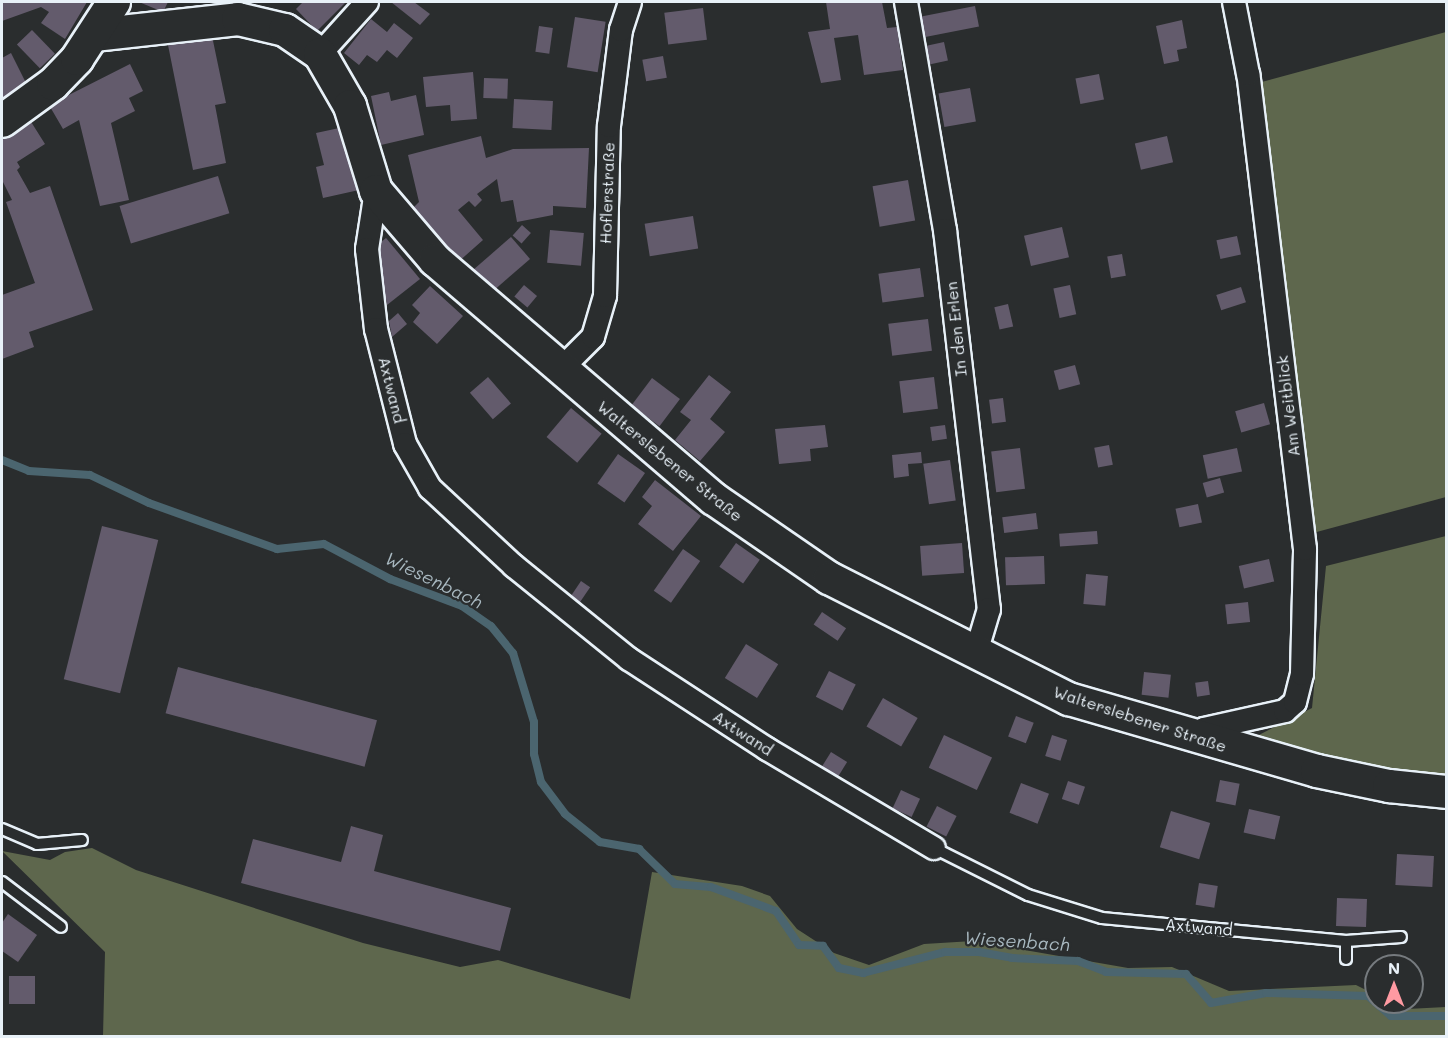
<!DOCTYPE html>
<meta charset="utf-8">
<style>
body{margin:0}
#map{position:relative;width:1448px;height:1038px;overflow:hidden;background:#2a2d2e;font-family:Mali,sans-serif}
div>[style]{position:absolute}
[style*='--x']{left:calc(var(--x)*1px);top:calc(var(--y)*1px);width:calc(var(--w)*1px);rotate:calc(var(--a)*1deg)}
.green>*{inset:0;background:#5e674d}
.stream>*{height:8px;margin:-4px;padding:0 4px;transform-origin:4px;border-radius:4px;background:#4b656f}
.building>*{inset:0;background:#635b6c;transform-origin:0 0}
.roads{filter:drop-shadow(2px 0 #e8f1f8) drop-shadow(-2px 0 #e8f1f8) drop-shadow(0 2px #e8f1f8) drop-shadow(0 -2px #e8f1f8)}
.lane>*{height:10px;margin:-5px;padding:0 5px;transform-origin:5px;border-radius:5px;background:#2a2d2e}
.street>*{height:22px;margin:-11px;padding:0 11px;transform-origin:11px;border-radius:11px;background:#2a2d2e}
.secondary>*{height:32px;margin:-16px;padding:0 16px;transform-origin:16px;border-radius:16px;background:#2a2d2e}
span{translate:-50% -50%;white-space:nowrap;text-align:center;line-height:1.15;-webkit-text-stroke:4.5px #2a2d2e;paint-order:stroke}
.street-label{font-size:16px;color:#e8f1f8}
.water-label{font-size:18px;color:#a9b9c1;font-style:italic}
.frame{position:absolute;inset:0;border:3px solid #e8f1f8;pointer-events:none}
.north{position:absolute;left:1364px;top:954px;width:60px;height:60px;box-sizing:border-box;background:#2a2d2e;border:2px solid #767b7f;border-radius:50%;rotate:0deg;font-size:16px;font-weight:700;line-height:24px;text-align:center;color:#e8f1f8}
.north::after{content:'';display:block;margin:auto;width:21px;height:27px;background:#ff9aa2;clip-path:polygon(50% 0,100% 100%,50% 72%,0 100%)}
</style>
<div id="map">
<div class="green">
<div style="clip-path:polygon(1446px 32px,1446px 497px,1313px 533px,1258px 83px)"></div>
<div style="clip-path:polygon(1446px 536px,1446px 779px,1304px 754px,1253px 738px,1312px 708px,1326px 566px)"></div>
<div style="clip-path:polygon(92px 848px,136px 870px,363px 943px,460px 967px,498px 960px,630px 999px,652px 872px,742px 886px,770px 896px,797px 929px,834px 953px,869px 965px,924px 944px,973px 941px,1128px 968px,1172px 967px,1229px 991px,1356px 985px,1376px 995px,1376px 1002px,1407px 1009px,1446px 1007px,1446px 1036px,103px 1036px,105px 952px,2px 851px,50px 860px,65px 852px)"></div>
</div>
<div class="stream">
<div style="--x:2;--y:460;--w:29;--a:22"></div>
<div style="--x:29;--y:471;--w:61;--a:3.8"></div>
<div style="--x:90;--y:475;--w:65;--a:25.4"></div>
<div style="--x:149;--y:503;--w:136;--a:19.8"></div>
<div style="--x:277;--y:549;--w:47;--a:-6.1"></div>
<div style="--x:324;--y:544;--w:75;--a:27.9"></div>
<div style="--x:390;--y:579;--w:77;--a:20.6"></div>
<div style="--x:462;--y:606;--w:35;--a:35"></div>
<div style="--x:491;--y:626;--w:35;--a:51"></div>
<div style="--x:513;--y:653;--w:72;--a:73.1"></div>
<div style="--x:534;--y:722;--w:32;--a:90"></div>
<div style="--x:534;--y:754;--w:29;--a:76"></div>
<div style="--x:541;--y:782;--w:40;--a:53"></div>
<div style="--x:565;--y:814;--w:45;--a:38.7"></div>
<div style="--x:600;--y:842;--w:40;--a:10"></div>
<div style="--x:639;--y:849;--w:50;--a:44.2"></div>
<div style="--x:675;--y:884;--w:36;--a:5"></div>
<div style="--x:711;--y:887;--w:69;--a:20.3"></div>
<div style="--x:776;--y:911;--w:41;--a:55.9"></div>
<div style="--x:799;--y:945;--w:24;--a:2"></div>
<div style="--x:823;--y:946;--w:27;--a:54"></div>
<div style="--x:839;--y:968;--w:25;--a:12"></div>
<div style="--x:863;--y:973;--w:85;--a:-14.4"></div>
<div style="--x:945;--y:952;--w:34;--a:0"></div>
<div style="--x:979;--y:952;--w:34;--a:10"></div>
<div style="--x:1012;--y:958;--w:66;--a:2.6"></div>
<div style="--x:1078;--y:961;--w:30;--a:21"></div>
<div style="--x:1106;--y:972;--w:80;--a:1.4"></div>
<div style="--x:1186;--y:974;--w:38;--a:49"></div>
<div style="--x:1211;--y:1003;--w:56;--a:-10.3"></div>
<div style="--x:1266;--y:993;--w:102;--a:1.7"></div>
<div style="--x:1368;--y:996;--w:30;--a:41"></div>
<div style="--x:1391;--y:1016;--w:55;--a:0"></div>
</div>
<div class="building">
<div style="clip-path:polygon(2px 2px,87px 2px,65px 39px,41px 23px,49px 12px,41px 7px,2px 21px)"></div>
<div style="clip-path:polygon(139px 2px,168px 2px,163px 12px)"></div>
<div style="clip-path:polygon(303px 2px,346px 2px,317px 31px,296px 9px)"></div>
<div style="clip-path:polygon(391px 2px,414px 2px,430px 14px,420px 25px)"></div>
<div style="clip-path:polygon(826px 2px,882px 2px,887px 28px,897px 27px,903px 70px,864px 75px,858px 35px,834px 38px,841px 80px,821px 83px,808px 32px,830px 29px)"></div>
<div style="left:975px;top:6px;width:21px;height:56px;rotate:79deg"></div>
<div style="left:703px;top:8px;width:32px;height:39px;rotate:83deg"></div>
<div style="left:575px;top:17px;width:31px;height:51px;rotate:9deg"></div>
<div style="clip-path:polygon(371px 19px,387px 32px,394px 23px,413px 38px,397px 58px,387px 50px,377px 62px,367px 55px,359px 65px,344px 53px)"></div>
<div style="clip-path:polygon(1182px 20px,1187px 48px,1177px 50px,1179px 61px,1164px 64px,1156px 26px)"></div>
<div style="left:539px;top:26px;width:14px;height:26px;rotate:8deg"></div>
<div style="left:32px;top:30px;width:33px;height:21px;rotate:46deg"></div>
<div style="clip-path:polygon(212px 36px,226px 103px,215px 105px,226px 163px,193px 170px,168px 45px)"></div>
<div style="left:944px;top:42px;width:19px;height:19px;rotate:78deg"></div>
<div style="clip-path:polygon(11px 53px,26px 83px,2px 99px,2px 58px)"></div>
<div style="left:663px;top:56px;width:22px;height:21px;rotate:80deg"></div>
<div style="clip-path:polygon(130px 64px,143px 91px,129px 98px,135px 111px,111px 123px,129px 200px,100px 206px,79px 120px,63px 129px,49px 105px)"></div>
<div style="clip-path:polygon(473px 72px,477px 119px,451px 121px,450px 105px,426px 107px,423px 77px)"></div>
<div style="left:1099px;top:74px;width:26px;height:24px;rotate:79deg"></div>
<div style="left:484px;top:78px;width:24px;height:20px;rotate:2deg"></div>
<div style="left:970px;top:88px;width:34px;height:32px;rotate:80deg"></div>
<div style="clip-path:polygon(389px 92px,391px 101px,416px 95px,424px 135px,381px 145px,371px 96px)"></div>
<div style="left:514px;top:99px;width:39px;height:29px;rotate:3deg"></div>
<div style="clip-path:polygon(28px 117px,45px 144px,17px 162px,20px 167px,17px 170px,30px 193px,50px 186px,93px 310px,29px 332px,34px 347px,2px 359px,2px 295px,35px 283px,6px 202px,12px 200px,2px 180px,2px 134px)"></div>
<div style="clip-path:polygon(344px 127px,359px 190px,323px 198px,316px 167px,324px 165px,316px 133px)"></div>
<div style="clip-path:polygon(481px 136px,486px 158px,513px 149px,589px 148px,586px 208px,553px 206px,553px 215px,517px 222px,513px 200px,501px 202px,497px 179px,477px 194px,482px 200px,475px 207px,469px 201px,458px 210px,483px 240px,457px 263px,411px 210px,419px 202px,408px 155px)"></div>
<div style="left:1167px;top:136px;width:27px;height:33px;rotate:77deg"></div>
<div style="left:218px;top:176px;width:39px;height:103px;rotate:73deg"></div>
<div style="left:908px;top:180px;width:41px;height:36px;rotate:80deg"></div>
<div style="left:693px;top:216px;width:33px;height:49px;rotate:81deg"></div>
<div style="left:522px;top:225px;width:12px;height:14px;rotate:42deg"></div>
<div style="left:1062px;top:227px;width:31px;height:39px;rotate:77deg"></div>
<div style="left:550px;top:230px;width:34px;height:33px;rotate:5deg"></div>
<div style="left:1237px;top:236px;width:19px;height:21px;rotate:78deg"></div>
<div style="left:511px;top:237px;width:29px;height:53px;rotate:49deg"></div>
<div style="clip-path:polygon(386px 238px,420px 279px,387px 305px,376px 246px)"></div>
<div style="left:1122px;top:254px;width:22px;height:15px;rotate:80deg"></div>
<div style="left:920px;top:268px;width:29px;height:42px;rotate:82deg"></div>
<div style="left:524px;top:285px;width:17px;height:15px;rotate:40deg"></div>
<div style="left:1070px;top:285px;width:30px;height:17px;rotate:78deg"></div>
<div style="clip-path:polygon(430px 286px,463px 316px,437px 344px,413px 322px,420px 313px,412px 305px)"></div>
<div style="left:1241px;top:287px;width:16px;height:26px;rotate:72deg"></div>
<div style="left:1008px;top:304px;width:23px;height:14px;rotate:77deg"></div>
<div style="clip-path:polygon(398px 313px,407px 324px,392px 337px,389px 321px)"></div>
<div style="left:928px;top:319px;width:32px;height:40px;rotate:83deg"></div>
<div style="left:1075px;top:365px;width:20px;height:22px;rotate:75deg"></div>
<div style="clip-path:polygon(709px 375px,731px 392px,710px 419px,725px 432px,700px 461px,675px 440px,691px 420px,680px 412px)"></div>
<div style="left:488px;top:377px;width:35px;height:24px;rotate:49deg"></div>
<div style="left:934px;top:377px;width:32px;height:35px;rotate:83deg"></div>
<div style="left:652px;top:378px;width:35px;height:34px;rotate:37deg"></div>
<div style="left:1003px;top:398px;width:24px;height:14px;rotate:83deg"></div>
<div style="left:1264px;top:403px;width:22px;height:30px;rotate:74deg"></div>
<div style="left:571px;top:408px;width:40px;height:38px;rotate:40deg"></div>
<div style="clip-path:polygon(825px 425px,828px 447px,810px 449px,811px 461px,779px 464px,775px 429px)"></div>
<div style="left:945px;top:425px;width:14px;height:15px;rotate:82deg"></div>
<div style="left:1109px;top:445px;width:20px;height:15px;rotate:79deg"></div>
<div style="left:1020px;top:448px;width:41px;height:29px;rotate:83deg"></div>
<div style="left:1237px;top:448px;width:24px;height:35px;rotate:78deg"></div>
<div style="clip-path:polygon(921px 452px,922px 463px,908px 464px,909px 476px,894px 478px,892px 455px)"></div>
<div style="left:618px;top:454px;width:33px;height:36px;rotate:35deg"></div>
<div style="left:950px;top:460px;width:41px;height:27px;rotate:82deg"></div>
<div style="left:1220px;top:478px;width:15px;height:18px;rotate:74deg"></div>
<div style="clip-path:polygon(655px 480px,701px 516px,673px 551px,638px 524px,652px 506px,642px 497px)"></div>
<div style="left:1198px;top:504px;width:19px;height:23px;rotate:78deg"></div>
<div style="left:1036px;top:513px;width:16px;height:34px;rotate:83deg"></div>
<div style="left:102px;top:526px;width:58px;height:158px;rotate:14deg"></div>
<div style="left:1097px;top:531px;width:13px;height:38px;rotate:86deg"></div>
<div style="left:736px;top:543px;width:29px;height:29px;rotate:35deg"></div>
<div style="left:962px;top:543px;width:30px;height:42px;rotate:86deg"></div>
<div style="left:683px;top:549px;width:21px;height:51px;rotate:35deg"></div>
<div style="left:1044px;top:556px;width:28px;height:39px;rotate:88deg"></div>
<div style="left:1269px;top:559px;width:23px;height:31px;rotate:77deg"></div>
<div style="left:1086px;top:574px;width:22px;height:30px;rotate:5deg"></div>
<div style="left:581px;top:581px;width:11px;height:21px;rotate:34deg"></div>
<div style="left:1248px;top:602px;width:20px;height:23px;rotate:84deg"></div>
<div style="left:822px;top:612px;width:29px;height:15px;rotate:34deg"></div>
<div style="left:746px;top:644px;width:38px;height:40px;rotate:32deg"></div>
<div style="left:178px;top:667px;width:206px;height:48px;rotate:15deg"></div>
<div style="left:829px;top:671px;width:30px;height:29px;rotate:27deg"></div>
<div style="left:1144px;top:672px;width:27px;height:23px;rotate:6deg"></div>
<div style="left:1208px;top:681px;width:14px;height:13px;rotate:82deg"></div>
<div style="left:883px;top:698px;width:40px;height:33px;rotate:30deg"></div>
<div style="left:1016px;top:716px;width:19px;height:22px;rotate:21deg"></div>
<div style="left:944px;top:735px;width:53px;height:36px;rotate:25deg"></div>
<div style="left:1052px;top:735px;width:16px;height:22px;rotate:18deg"></div>
<div style="left:831px;top:752px;width:19px;height:21px;rotate:32deg"></div>
<div style="left:1220px;top:780px;width:20px;height:22px;rotate:11deg"></div>
<div style="left:1068px;top:781px;width:18px;height:19px;rotate:19deg"></div>
<div style="left:1021px;top:783px;width:30px;height:32px;rotate:21deg"></div>
<div style="left:901px;top:790px;width:21px;height:20px;rotate:25deg"></div>
<div style="left:937px;top:806px;width:22px;height:23px;rotate:27deg"></div>
<div style="left:1249px;top:809px;width:32px;height:24px;rotate:13deg"></div>
<div style="left:1171px;top:811px;width:41px;height:38px;rotate:17deg"></div>
<div style="clip-path:polygon(351px 826px,383px 835px,374px 871px,511px 908px,500px 951px,241px 883px,253px 839px,341px 862px)"></div>
<div style="left:1397px;top:854px;width:37px;height:31px;rotate:3deg"></div>
<div style="left:1199px;top:883px;width:19px;height:22px;rotate:9deg"></div>
<div style="left:1337px;top:898px;width:30px;height:28px;rotate:2deg"></div>
<div style="clip-path:polygon(8px 914px,37px 935px,18px 962px,2px 951px,2px 923px)"></div>
<div style="left:9px;top:976px;width:26px;height:28px"></div>
</div>
<div class="roads">
<div class="lane">
<div style="--x:2;--y:829;--w:38;--a:23"></div>
<div style="--x:37;--y:844;--w:45;--a:-5.1"></div>
<div style="--x:934;--y:848;--w:105;--a:26.6"></div>
<div style="--x:1028;--y:895;--w:77;--a:17.3"></div>
<div style="--x:1102;--y:918;--w:245;--a:5.4"></div>
<div style="--x:1346;--y:941;--w:55;--a:-4.2"></div>
<div style="--x:2;--y:882;--w:74;--a:37.3"></div>
<div style="--x:1346;--y:941;--w:18;--a:90"></div>
</div>
<div class="street">
<div style="--x:906;--y:2;--w:231;--a:80.3"></div>
<div style="--x:945;--y:230;--w:382;--a:83.4"></div>
<div style="--x:989;--y:609;--w:49;--a:106.6"></div>
<div style="--x:320;--y:54;--w:70;--a:-47.9"></div>
<div style="--x:376;--y:191;--w:59;--a:98.8"></div>
<div style="--x:367;--y:249;--w:81;--a:83.6"></div>
<div style="--x:376;--y:329;--w:119;--a:75.8"></div>
<div style="--x:405;--y:444;--w:51;--a:60.4"></div>
<div style="--x:430;--y:488;--w:115;--a:42.9"></div>
<div style="--x:514;--y:566;--w:148;--a:39"></div>
<div style="--x:629;--y:659;--w:165;--a:33.1"></div>
<div style="--x:767;--y:749;--w:194;--a:30.7"></div>
<div style="--x:559;--y:371;--w:48;--a:-45"></div>
<div style="--x:593;--y:337;--w:43;--a:-73.7"></div>
<div style="--x:605;--y:296;--w:170;--a:-88.7"></div>
<div style="--x:609;--y:126;--w:97;--a:-82.9"></div>
<div style="--x:621;--y:30;--w:29;--a:-72"></div>
<div style="--x:1195;--y:739;--w:13;--a:-48"></div>
<div style="--x:1204;--y:729;--w:83;--a:-12.5"></div>
<div style="--x:1285;--y:711;--w:13;--a:-42"></div>
<div style="--x:1295;--y:702;--w:29;--a:-76"></div>
<div style="--x:1302;--y:674;--w:125;--a:-88.6"></div>
<div style="--x:1305;--y:549;--w:478;--a:-96.8"></div>
<div style="--x:1248;--y:74;--w:73;--a:-101"></div>
</div>
<div class="secondary">
<div style="--x:94;--y:35;--w:145;--a:-6.3"></div>
<div style="--x:238;--y:19;--w:48;--a:13.2"></div>
<div style="--x:285;--y:30;--w:42;--a:34.4"></div>
<div style="--x:320;--y:54;--w:60;--a:60"></div>
<div style="--x:350;--y:106;--w:89;--a:73"></div>
<div style="--x:376;--y:191;--w:91;--a:49.5"></div>
<div style="--x:435;--y:260;--w:367;--a:40.6"></div>
<div style="--x:714;--y:499;--w:140;--a:34.5"></div>
<div style="--x:829;--y:578;--w:269;--a:26.8"></div>
<div style="--x:1069;--y:699;--w:258;--a:16.2"></div>
<div style="--x:1317;--y:771;--w:74;--a:11.8"></div>
<div style="--x:1389;--y:786;--w:57;--a:6"></div>
<div style="--x:2;--y:121;--w:63;--a:-36"></div>
<div style="--x:53;--y:84;--w:35;--a:-46"></div>
<div style="--x:77;--y:59;--w:68;--a:-57"></div>
</div>
</div>
<div class="street-label">
<span style="left:607px;top:193px;rotate:-88deg">Hoflerstraße</span>
<span style="left:956px;top:329px;rotate:-96deg">In den Erlen</span>
<span style="left:392px;top:390px;rotate:76deg">Axtwand</span>
<span style="left:1288px;top:406px;rotate:-97deg">Am Weitblick</span>
<span style="left:670px;top:461px;rotate:39deg">Walterslebener Straße</span>
<span style="left:1140px;top:719px;rotate:18deg">Walterslebener Straße</span>
<span style="left:743px;top:733px;rotate:33deg">Axtwand</span>
<span style="left:1199px;top:927px;rotate:5deg">Axtwand</span>
</div>
<div class="water-label">
<span style="left:434px;top:580px;rotate:26deg">Wiesenbach</span>
<span style="left:1017px;top:941px;rotate:4deg">Wiesenbach</span>
</div>
<div class="frame"></div>
<div class="north">N</div>
</div>
